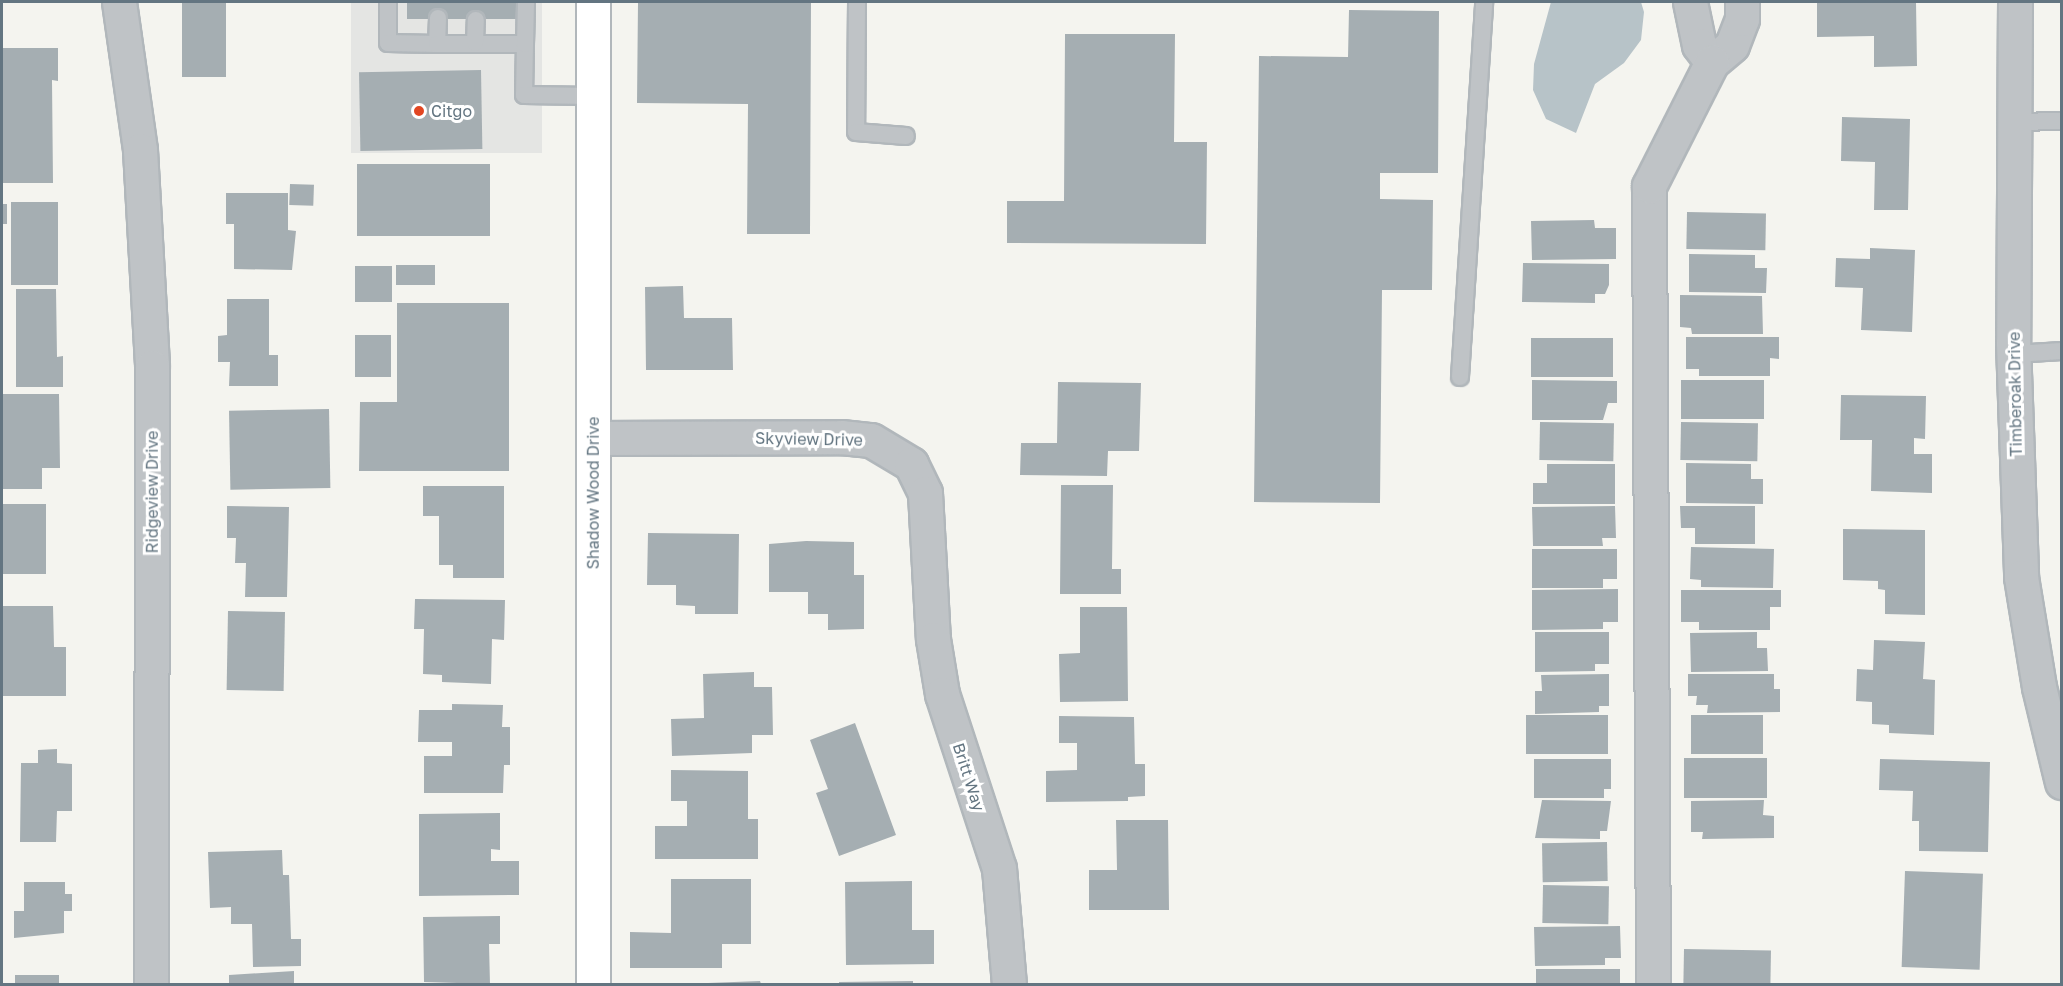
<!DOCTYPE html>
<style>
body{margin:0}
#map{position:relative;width:2063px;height:986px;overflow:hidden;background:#f4f4ef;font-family:"Golos Text",sans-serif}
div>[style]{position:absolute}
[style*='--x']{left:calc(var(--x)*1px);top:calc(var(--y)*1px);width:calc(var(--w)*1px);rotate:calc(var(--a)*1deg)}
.built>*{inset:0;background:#e4e5e3;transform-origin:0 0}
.water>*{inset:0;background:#b7c3c8}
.building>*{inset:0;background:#a5aeb2;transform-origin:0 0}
.roads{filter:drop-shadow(2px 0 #b1b7bb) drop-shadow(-2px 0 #b1b7bb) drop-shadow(0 2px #b1b7bb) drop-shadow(0 -2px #b1b7bb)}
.lane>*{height:16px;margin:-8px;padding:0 8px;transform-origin:8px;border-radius:8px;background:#bfc3c6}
.street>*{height:33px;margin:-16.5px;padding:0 16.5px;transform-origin:16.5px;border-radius:16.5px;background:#bfc3c6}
.secondary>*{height:33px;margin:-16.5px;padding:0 16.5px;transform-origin:16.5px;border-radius:16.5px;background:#fff}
.dots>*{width:16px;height:16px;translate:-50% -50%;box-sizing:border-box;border:3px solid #fff;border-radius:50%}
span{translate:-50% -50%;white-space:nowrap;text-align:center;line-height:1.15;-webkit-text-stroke:6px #fff;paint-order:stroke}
.poi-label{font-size:16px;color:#637581}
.left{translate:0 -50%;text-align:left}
.street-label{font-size:16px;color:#637581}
.frame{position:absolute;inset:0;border:3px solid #637581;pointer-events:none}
</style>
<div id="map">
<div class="built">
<div style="left:351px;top:2px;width:191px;height:151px"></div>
</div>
<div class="water">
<div style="clip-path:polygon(1551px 2px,1641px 2px,1644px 12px,1641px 40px,1624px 63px,1595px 84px,1576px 133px,1546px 119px,1533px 90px,1534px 64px)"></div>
</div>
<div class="building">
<div style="left:182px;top:2px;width:44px;height:75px"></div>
<div style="left:407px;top:2px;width:109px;height:17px"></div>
<div style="clip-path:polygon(638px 2px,811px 3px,810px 234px,747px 234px,748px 104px,637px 103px)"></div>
<div style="clip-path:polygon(1817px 2px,1916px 2px,1917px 66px,1874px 67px,1874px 36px,1817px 37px)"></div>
<div style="clip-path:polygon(1349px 10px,1439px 11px,1438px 173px,1380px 173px,1380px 199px,1433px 200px,1432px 290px,1382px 290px,1380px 503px,1254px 502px,1259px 56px,1348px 57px)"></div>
<div style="clip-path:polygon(1065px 34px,1175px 34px,1174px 142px,1207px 142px,1206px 244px,1007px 243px,1007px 201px,1064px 201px)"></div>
<div style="clip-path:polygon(2px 48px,58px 48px,58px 81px,52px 80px,53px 183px,2px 183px)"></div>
<div style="left:481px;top:70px;width:79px;height:122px;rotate:89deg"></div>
<div style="clip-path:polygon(1842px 117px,1910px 119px,1908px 210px,1874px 210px,1875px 162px,1841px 161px)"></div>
<div style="left:357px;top:164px;width:133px;height:72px"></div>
<div style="left:290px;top:184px;width:24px;height:21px;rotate:2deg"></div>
<div style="clip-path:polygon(226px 193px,288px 193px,288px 230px,296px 231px,292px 270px,234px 269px,234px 224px,226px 224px)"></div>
<div style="left:11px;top:202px;width:47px;height:83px"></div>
<div style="left:2px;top:204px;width:5px;height:20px"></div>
<div style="left:1687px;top:212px;width:79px;height:37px;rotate:1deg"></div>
<div style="clip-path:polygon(1594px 220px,1595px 228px,1616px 228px,1616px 259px,1532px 260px,1531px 221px)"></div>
<div style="clip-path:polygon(1870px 248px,1915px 250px,1912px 332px,1861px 330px,1863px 288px,1835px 287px,1836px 258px,1870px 259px)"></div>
<div style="clip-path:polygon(1689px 254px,1755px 255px,1755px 268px,1767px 268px,1766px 293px,1689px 292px)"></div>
<div style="clip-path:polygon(1523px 263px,1609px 264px,1609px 285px,1605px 294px,1595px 294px,1595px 303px,1522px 302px)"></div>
<div style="left:435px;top:265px;width:20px;height:39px;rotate:90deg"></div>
<div style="left:355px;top:266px;width:37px;height:36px"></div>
<div style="clip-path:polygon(683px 286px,684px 318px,732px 318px,733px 370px,646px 370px,645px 287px)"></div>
<div style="clip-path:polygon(16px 289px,56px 289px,57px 357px,63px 356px,63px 387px,16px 387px)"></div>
<div style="clip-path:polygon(1680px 295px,1762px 296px,1763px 334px,1692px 334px,1691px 328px,1680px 327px)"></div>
<div style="clip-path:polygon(227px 299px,269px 299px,269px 355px,278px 355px,278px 386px,229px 386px,230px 362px,218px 362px,218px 336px,227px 335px)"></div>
<div style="clip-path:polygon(397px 303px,509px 303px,509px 471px,359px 471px,360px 402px,397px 402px)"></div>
<div style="left:355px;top:335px;width:36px;height:42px"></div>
<div style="clip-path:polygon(1686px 337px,1779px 337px,1779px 359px,1770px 358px,1770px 376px,1699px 376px,1699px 369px,1686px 369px)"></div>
<div style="left:1613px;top:338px;width:39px;height:82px;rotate:90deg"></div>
<div style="clip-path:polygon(1532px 380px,1617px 381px,1617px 403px,1608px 403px,1603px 420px,1532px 420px)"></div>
<div style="left:1681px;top:380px;width:83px;height:39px"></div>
<div style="clip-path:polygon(1058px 382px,1141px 383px,1139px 451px,1108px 451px,1107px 476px,1020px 475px,1021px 443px,1057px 443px)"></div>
<div style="clip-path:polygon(2px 394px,59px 394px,60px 468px,42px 468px,42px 489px,2px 489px)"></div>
<div style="clip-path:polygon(1841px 395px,1926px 396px,1925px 439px,1914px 438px,1914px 454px,1932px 454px,1932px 493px,1871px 491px,1872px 440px,1840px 440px)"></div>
<div style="left:329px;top:409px;width:79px;height:100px;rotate:89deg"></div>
<div style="left:1540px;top:422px;width:74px;height:38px;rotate:1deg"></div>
<div style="left:1681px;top:422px;width:77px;height:38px;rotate:1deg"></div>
<div style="clip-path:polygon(1686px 463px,1751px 464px,1751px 479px,1763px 479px,1763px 504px,1686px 503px)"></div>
<div style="clip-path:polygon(1547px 464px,1615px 464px,1615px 504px,1533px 504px,1533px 483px,1547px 483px)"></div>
<div style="clip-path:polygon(1061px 485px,1113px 485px,1112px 569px,1121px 569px,1121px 594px,1060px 594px)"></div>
<div style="clip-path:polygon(423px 486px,504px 486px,504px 578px,453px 578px,453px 565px,439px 565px,439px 516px,423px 516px)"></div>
<div style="left:2px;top:504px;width:44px;height:70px"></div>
<div style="clip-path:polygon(227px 506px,289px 507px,287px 597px,245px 597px,246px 563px,235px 563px,236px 538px,227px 538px)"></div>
<div style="clip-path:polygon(1615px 506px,1616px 538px,1602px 538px,1603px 546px,1533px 546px,1532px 507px)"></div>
<div style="clip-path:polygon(1680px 506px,1755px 506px,1755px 544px,1695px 544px,1695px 528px,1681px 528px)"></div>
<div style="clip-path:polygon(1843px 529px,1925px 530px,1925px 615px,1885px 614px,1885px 590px,1878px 589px,1878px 581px,1843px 580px)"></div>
<div style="clip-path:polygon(648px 533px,739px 534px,738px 614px,695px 614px,695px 606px,676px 605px,676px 585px,647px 585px)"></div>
<div style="clip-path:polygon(806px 541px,854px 542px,854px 575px,864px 575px,864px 629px,828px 630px,828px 614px,808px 614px,808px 592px,769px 592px,769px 544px)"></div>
<div style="clip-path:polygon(1691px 547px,1774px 549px,1773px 588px,1701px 587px,1701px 580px,1690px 579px)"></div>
<div style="clip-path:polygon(1532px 549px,1617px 549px,1617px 579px,1603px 579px,1603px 588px,1532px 588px)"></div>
<div style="clip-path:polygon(1618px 589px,1618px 622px,1603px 622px,1603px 629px,1532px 630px,1532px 590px)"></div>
<div style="clip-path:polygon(1681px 590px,1781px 590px,1781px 607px,1770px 607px,1770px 630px,1699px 630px,1699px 622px,1681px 622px)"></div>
<div style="clip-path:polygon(415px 599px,505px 600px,504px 640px,492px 639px,491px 684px,442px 682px,442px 675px,423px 674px,424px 629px,414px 629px)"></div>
<div style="clip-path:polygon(2px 606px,53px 606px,54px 647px,66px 647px,66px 696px,2px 696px)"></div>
<div style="clip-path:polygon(1080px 607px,1127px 607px,1128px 701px,1060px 702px,1059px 654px,1080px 653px)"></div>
<div style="left:228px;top:611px;width:57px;height:79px;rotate:1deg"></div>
<div style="clip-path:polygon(1535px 632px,1609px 632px,1609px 664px,1595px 664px,1595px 671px,1535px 672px)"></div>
<div style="clip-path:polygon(1757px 632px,1757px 648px,1767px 648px,1768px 671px,1691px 672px,1690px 633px)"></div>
<div style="clip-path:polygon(1874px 640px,1925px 642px,1923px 679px,1935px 680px,1934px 735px,1889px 733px,1889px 725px,1872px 724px,1872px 702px,1856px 701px,1857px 669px,1873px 670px)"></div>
<div style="clip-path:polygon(754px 672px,754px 687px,772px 687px,773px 735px,752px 735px,752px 753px,672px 756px,671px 719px,704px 718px,703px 674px)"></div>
<div style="clip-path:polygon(1609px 674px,1609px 706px,1599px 706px,1599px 712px,1535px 714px,1535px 691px,1542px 691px,1541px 675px)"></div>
<div style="clip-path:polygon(1688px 674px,1774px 674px,1774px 689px,1780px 689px,1780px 712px,1707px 713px,1708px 705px,1696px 705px,1697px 696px,1688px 696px)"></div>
<div style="clip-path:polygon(452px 704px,503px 705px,502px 727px,510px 727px,510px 765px,504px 765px,503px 793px,424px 793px,424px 756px,452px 756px,452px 742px,418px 742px,419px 710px,452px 710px)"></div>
<div style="left:1608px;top:715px;width:39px;height:82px;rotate:90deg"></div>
<div style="left:1763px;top:715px;width:39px;height:72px;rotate:90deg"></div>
<div style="clip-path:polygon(1059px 716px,1134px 717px,1135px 764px,1145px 764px,1145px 796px,1128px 797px,1128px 801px,1046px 802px,1046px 771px,1077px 770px,1077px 743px,1059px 743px)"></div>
<div style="clip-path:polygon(855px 723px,896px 835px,839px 856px,816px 793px,828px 789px,810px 740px)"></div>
<div style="clip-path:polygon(57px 749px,57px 763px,72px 764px,72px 811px,57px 811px,56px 842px,20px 842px,21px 763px,38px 763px,38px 750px)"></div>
<div style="left:1684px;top:758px;width:83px;height:40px"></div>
<div style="clip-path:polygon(1534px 759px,1611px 759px,1611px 789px,1604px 789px,1604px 798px,1534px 798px)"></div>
<div style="clip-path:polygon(1880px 759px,1990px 762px,1988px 852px,1919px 851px,1919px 821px,1912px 821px,1913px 791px,1879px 790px)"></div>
<div style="clip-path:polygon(671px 770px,748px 771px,748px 819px,758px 819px,758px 859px,655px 859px,655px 826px,687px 826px,687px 801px,671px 801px)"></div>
<div style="clip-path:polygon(1542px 800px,1611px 801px,1607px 831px,1600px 831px,1600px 839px,1535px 838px)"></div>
<div style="clip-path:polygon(1764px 800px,1763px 815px,1774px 816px,1774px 838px,1702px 839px,1703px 832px,1691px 832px,1691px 801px)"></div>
<div style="clip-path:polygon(500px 813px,500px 850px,491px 849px,491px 861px,519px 861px,519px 895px,419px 896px,419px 814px)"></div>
<div style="clip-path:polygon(1116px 820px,1168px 820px,1169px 910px,1089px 910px,1089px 870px,1117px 870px)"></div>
<div style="left:1607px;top:842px;width:39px;height:65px;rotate:89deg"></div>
<div style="clip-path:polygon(282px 850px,283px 875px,289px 875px,291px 939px,301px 939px,301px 966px,253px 967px,252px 924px,231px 924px,231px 907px,210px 908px,208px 852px)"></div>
<div style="left:1905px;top:871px;width:78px;height:96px;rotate:2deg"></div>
<div style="clip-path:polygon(671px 879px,751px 879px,751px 944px,722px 944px,722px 968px,630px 968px,630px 932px,671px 933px)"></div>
<div style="clip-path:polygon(912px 881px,912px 930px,934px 930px,934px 964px,846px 965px,845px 882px)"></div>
<div style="clip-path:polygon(24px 882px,65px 882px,65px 894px,72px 894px,72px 911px,64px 911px,64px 933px,14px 938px,14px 911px,24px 911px)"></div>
<div style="left:1543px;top:885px;width:66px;height:38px;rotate:1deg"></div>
<div style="clip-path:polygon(500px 916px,500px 944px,489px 944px,490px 984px,424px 982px,423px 917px)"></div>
<div style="clip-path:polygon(1620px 926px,1621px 958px,1605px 958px,1605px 965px,1535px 966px,1534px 927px)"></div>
<div style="left:1684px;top:949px;width:87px;height:36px;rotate:1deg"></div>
<div style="left:1536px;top:969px;width:84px;height:15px"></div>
<div style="clip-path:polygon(294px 971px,294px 984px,229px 984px,229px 975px)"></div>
<div style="left:15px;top:975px;width:44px;height:9px"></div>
<div style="clip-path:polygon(760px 981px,761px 984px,708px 984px,708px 983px)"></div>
<div style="clip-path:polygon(913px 981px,913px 984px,839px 984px,839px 982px)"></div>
</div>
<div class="roads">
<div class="lane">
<div style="--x:388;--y:2;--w:41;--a:90"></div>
<div style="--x:388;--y:43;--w:49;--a:1.2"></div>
<div style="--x:857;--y:2;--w:130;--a:90.4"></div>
<div style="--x:856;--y:132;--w:50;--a:4.6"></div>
<div style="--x:438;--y:18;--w:26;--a:92"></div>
<div style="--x:437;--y:44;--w:88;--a:0"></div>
<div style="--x:525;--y:44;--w:51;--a:91.1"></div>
<div style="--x:524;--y:95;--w:69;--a:0.8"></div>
<div style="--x:475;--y:43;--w:23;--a:-88"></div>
<div style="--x:525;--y:44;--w:42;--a:-88.6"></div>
<div style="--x:2015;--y:122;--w:47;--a:-1.2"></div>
<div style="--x:2014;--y:354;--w:48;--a:-3.6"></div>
<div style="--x:1460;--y:377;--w:376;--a:-86.3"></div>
</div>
<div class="street">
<div style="--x:119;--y:2;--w:149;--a:81.9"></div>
<div style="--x:140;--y:150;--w:217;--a:86.8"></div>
<div style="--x:152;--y:367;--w:617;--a:90.09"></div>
<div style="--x:1690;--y:2;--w:44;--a:78.2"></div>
<div style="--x:1699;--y:45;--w:21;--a:53"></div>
<div style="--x:1712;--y:62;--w:26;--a:-40"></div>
<div style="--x:1732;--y:45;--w:28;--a:-69"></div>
<div style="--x:1742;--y:19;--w:17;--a:-90"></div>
<div style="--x:2015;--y:2;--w:341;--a:90.3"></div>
<div style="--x:2013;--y:343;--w:234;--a:88"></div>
<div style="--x:2021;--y:577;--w:111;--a:80.7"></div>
<div style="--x:2039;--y:687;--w:98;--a:76.4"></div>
<div style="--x:593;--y:438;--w:248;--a:-0.2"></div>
<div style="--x:841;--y:437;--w:30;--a:6"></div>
<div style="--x:871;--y:440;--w:47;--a:31"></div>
<div style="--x:911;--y:464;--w:32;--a:64"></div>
<div style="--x:925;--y:493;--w:146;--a:86.9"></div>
<div style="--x:933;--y:639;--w:56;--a:80.7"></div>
<div style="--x:942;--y:694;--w:183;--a:71.9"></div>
<div style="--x:999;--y:868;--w:116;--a:85.1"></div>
<div style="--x:1653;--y:984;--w:798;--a:-90.29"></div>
<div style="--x:1649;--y:186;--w:139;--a:-63.1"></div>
</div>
<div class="secondary">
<div style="--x:593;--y:2;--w:982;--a:90"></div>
</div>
</div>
<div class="dots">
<div style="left:419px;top:111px;background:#e24622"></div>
</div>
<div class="poi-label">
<span class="left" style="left:431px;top:111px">Citgo</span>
</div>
<div class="street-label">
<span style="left:2015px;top:394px;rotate:-91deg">Timberoak Drive</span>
<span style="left:809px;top:439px;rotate:1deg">Skyview Drive</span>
<span style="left:152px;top:492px;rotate:-90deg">Ridgeview Drive</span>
<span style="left:593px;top:493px;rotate:-90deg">Shadow Wood Drive</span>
<span style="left:969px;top:777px;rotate:72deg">Britt Way</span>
</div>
<div class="frame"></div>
</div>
